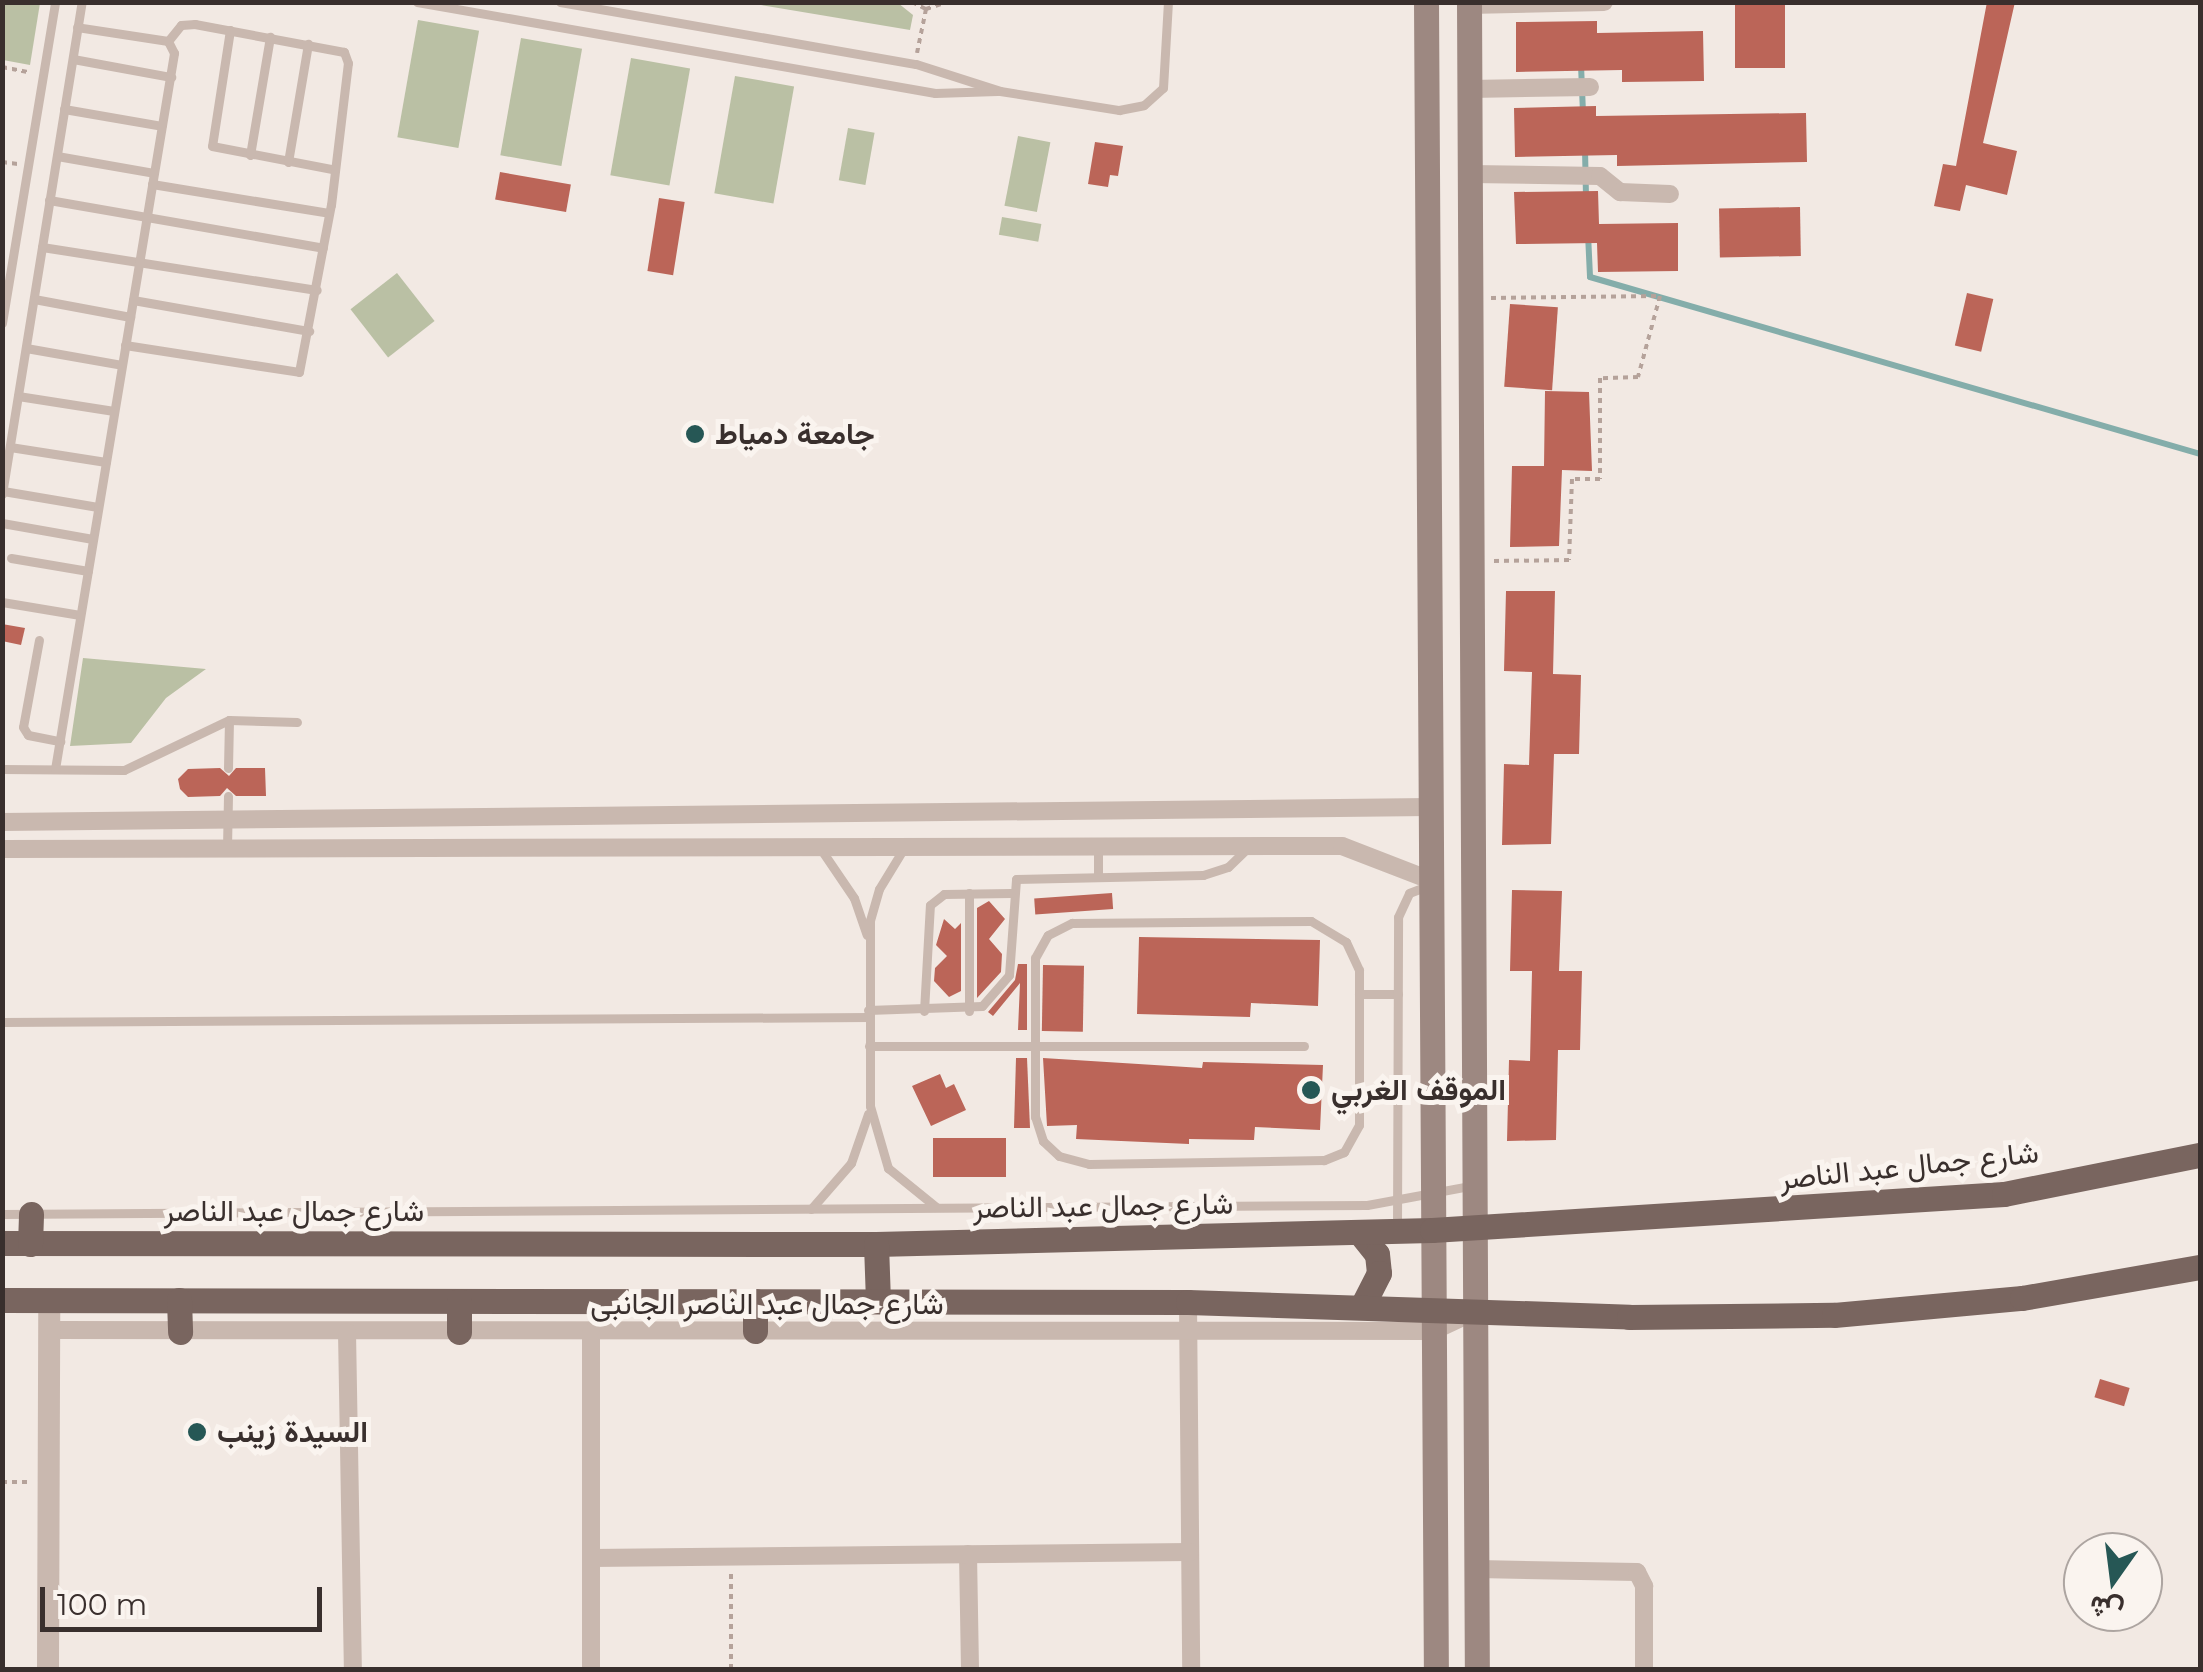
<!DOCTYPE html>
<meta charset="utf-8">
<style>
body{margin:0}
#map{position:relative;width:2203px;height:1672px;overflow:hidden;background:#f2e9e3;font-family:Montserrat,Vazirmatn,sans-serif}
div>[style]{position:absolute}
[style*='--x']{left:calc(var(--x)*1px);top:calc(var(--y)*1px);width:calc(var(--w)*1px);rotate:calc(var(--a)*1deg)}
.green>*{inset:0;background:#bac0a4;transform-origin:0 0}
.stream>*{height:6px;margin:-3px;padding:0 3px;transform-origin:3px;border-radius:3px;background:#84adaa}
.building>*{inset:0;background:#bb6558;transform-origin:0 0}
.path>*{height:4px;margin-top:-2px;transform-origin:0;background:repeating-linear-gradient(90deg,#b5a29a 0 5px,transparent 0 10px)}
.service>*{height:9px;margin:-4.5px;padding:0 4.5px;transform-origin:4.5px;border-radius:4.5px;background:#c9b8af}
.minor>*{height:18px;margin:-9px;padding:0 9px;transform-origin:9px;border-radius:9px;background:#c9b8af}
.tertiary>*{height:22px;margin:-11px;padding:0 11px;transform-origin:11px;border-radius:11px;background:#c9b8af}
.secondary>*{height:25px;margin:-12.5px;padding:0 12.5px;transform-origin:12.5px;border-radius:12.5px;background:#9d8881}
.primary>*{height:25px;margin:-12.5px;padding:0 12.5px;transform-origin:12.5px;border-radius:12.5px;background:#79655f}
.dots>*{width:28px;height:28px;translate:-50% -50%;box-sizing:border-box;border:5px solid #faf4ef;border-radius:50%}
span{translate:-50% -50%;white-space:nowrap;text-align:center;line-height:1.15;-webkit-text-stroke:10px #faf4ef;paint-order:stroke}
.poi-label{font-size:30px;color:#392f2d;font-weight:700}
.left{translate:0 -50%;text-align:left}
.street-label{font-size:30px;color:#392f2d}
.frame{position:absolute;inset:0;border:5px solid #392f2d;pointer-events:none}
.north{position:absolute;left:2063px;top:1532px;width:100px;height:100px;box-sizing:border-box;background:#faf4ef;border:2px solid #ada5a1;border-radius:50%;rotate:194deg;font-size:28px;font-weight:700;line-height:40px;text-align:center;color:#392f2d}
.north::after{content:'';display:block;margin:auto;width:35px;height:45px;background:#265755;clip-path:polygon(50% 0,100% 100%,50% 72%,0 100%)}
.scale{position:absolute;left:40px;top:1587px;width:282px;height:45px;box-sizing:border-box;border:5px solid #392f2d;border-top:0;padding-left:12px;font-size:30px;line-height:35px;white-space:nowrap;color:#392f2d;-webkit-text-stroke:8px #faf4ef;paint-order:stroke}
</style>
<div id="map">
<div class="green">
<div style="clip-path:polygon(2px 3px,40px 3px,30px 65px,3px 60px)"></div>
<div style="clip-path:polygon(749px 3px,898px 3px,913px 15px,910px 30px)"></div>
<div style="left:418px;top:20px;width:62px;height:119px;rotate:10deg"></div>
<div style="left:521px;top:38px;width:62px;height:119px;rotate:10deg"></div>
<div style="left:631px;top:58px;width:60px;height:119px;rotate:10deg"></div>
<div style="left:735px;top:76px;width:60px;height:119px;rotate:10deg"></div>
<div style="left:848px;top:128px;width:27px;height:53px;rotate:10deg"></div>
<div style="left:1018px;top:136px;width:33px;height:71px;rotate:11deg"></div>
<div style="left:1002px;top:217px;width:40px;height:18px;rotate:10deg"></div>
<div style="left:397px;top:273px;width:61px;height:59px;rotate:52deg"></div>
<div style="clip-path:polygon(83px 658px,206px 669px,166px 698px,131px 743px,70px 746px)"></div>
</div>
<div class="stream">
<div style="--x:1581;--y:65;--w:47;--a:87.6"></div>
<div style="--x:1585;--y:149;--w:48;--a:88.8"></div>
<div style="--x:1588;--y:234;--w:43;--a:87.3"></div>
<div style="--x:1590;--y:277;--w:635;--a:16.18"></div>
</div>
<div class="building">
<div style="left:1735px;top:2px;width:50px;height:66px"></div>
<div style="clip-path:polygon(1987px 2px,2015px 2px,1983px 143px,2017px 151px,2007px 195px,1966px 185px,1960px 211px,1934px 206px,1943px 164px,1956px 166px)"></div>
<div style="clip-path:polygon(1597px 21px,1597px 33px,1703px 31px,1704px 81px,1622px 82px,1622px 70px,1516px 72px,1516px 22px)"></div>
<div style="clip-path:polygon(1596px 106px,1596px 116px,1806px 113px,1807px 162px,1617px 166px,1617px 155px,1515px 157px,1514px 108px)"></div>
<div style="clip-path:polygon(1095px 142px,1123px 146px,1118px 176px,1110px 175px,1108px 187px,1088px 184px)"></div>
<div style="left:500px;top:172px;width:72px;height:28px;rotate:10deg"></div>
<div style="clip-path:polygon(1598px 191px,1599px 224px,1678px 223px,1678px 271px,1598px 272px,1597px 243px,1516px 244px,1514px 192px)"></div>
<div style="left:659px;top:198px;width:26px;height:74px;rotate:9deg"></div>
<div style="left:1800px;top:207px;width:49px;height:81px;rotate:89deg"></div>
<div style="left:1967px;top:293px;width:27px;height:54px;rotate:13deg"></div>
<div style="left:1510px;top:304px;width:48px;height:83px;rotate:4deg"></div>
<div style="clip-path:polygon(1545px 391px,1589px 392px,1592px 471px,1562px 470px,1559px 546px,1510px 547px,1512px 466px,1544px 466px)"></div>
<div style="clip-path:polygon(1506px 591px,1555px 591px,1553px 674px,1581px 675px,1579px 754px,1554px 754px,1551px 844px,1502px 845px,1504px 764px,1529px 765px,1532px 672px,1504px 671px)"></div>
<div style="clip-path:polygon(2px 624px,25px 628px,21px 645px,2px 641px)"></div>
<div style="clip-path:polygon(220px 768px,229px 776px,236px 768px,265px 768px,266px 796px,236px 796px,227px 788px,220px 796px,188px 797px,180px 789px,178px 779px,188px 769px)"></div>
<div style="clip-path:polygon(1512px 890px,1562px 891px,1559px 971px,1582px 971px,1580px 1050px,1558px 1050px,1556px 1140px,1507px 1141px,1509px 1060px,1530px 1061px,1532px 971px,1510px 971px)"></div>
<div style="left:1112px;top:893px;width:16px;height:78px;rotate:86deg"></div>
<div style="clip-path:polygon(989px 901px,1005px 919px,989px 939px,1002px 954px,1001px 972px,977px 998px,977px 908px)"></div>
<div style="clip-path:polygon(944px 919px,955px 929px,961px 923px,961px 991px,949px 997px,934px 981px,935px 968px,947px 956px,936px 945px)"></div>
<div style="clip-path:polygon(1139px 937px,1320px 940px,1318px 1006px,1251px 1003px,1250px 1017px,1137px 1014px)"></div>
<div style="clip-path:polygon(1018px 964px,1027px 964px,1027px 1030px,1018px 1030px,1020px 983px,993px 1016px,988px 1012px,1015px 980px)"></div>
<div style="left:1043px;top:965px;width:41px;height:66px;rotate:1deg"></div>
<div style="clip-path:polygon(1016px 1058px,1027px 1058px,1030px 1128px,1014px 1128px)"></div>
<div style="clip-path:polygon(1043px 1058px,1202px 1068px,1203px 1062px,1323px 1065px,1320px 1130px,1255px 1127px,1254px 1140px,1189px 1139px,1189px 1144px,1076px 1139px,1077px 1125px,1047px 1126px)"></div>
<div style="clip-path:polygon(940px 1074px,946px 1088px,954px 1084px,966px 1110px,931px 1126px,912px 1086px)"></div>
<div style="left:933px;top:1138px;width:73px;height:39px"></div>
<div style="left:2100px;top:1379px;width:31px;height:19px;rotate:17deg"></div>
</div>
<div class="path">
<div style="--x:912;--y:2;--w:16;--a:27"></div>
<div style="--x:926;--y:9;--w:23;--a:-18"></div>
<div style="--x:917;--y:53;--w:45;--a:-78.4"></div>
<div style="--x:2;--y:67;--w:26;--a:11"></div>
<div style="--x:2;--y:162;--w:16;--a:7"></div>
<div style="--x:1491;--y:298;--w:169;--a:-0.7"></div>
<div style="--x:1660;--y:296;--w:84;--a:105.2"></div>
<div style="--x:1638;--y:377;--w:38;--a:178"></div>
<div style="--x:1600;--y:378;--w:101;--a:90"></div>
<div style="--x:1600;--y:479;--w:28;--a:180"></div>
<div style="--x:1572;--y:479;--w:81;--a:92.1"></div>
<div style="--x:1569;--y:560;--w:76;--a:179.2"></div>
<div style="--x:2;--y:1482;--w:27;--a:0"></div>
<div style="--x:731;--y:1574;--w:96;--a:90"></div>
</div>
<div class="service">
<div style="--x:417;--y:2;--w:526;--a:9.96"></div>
<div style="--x:935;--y:93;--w:62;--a:-1.8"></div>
<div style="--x:560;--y:2;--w:361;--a:9.9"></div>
<div style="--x:916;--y:64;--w:88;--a:17.8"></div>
<div style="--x:1000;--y:91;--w:121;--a:9.1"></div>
<div style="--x:1119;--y:110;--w:25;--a:-11"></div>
<div style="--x:1144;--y:105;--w:25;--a:-42"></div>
<div style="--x:1163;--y:88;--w:86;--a:-86.7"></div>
<div style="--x:230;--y:30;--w:117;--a:98.8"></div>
<div style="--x:212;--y:146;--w:121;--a:10.9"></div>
<div style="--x:73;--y:59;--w:100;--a:10.4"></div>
<div style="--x:64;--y:109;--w:99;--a:9.8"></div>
<div style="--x:250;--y:155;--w:120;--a:-80.4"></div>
<div style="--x:57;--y:156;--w:98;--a:9.9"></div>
<div style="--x:288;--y:162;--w:120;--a:-80.4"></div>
<div style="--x:152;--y:184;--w:179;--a:9.3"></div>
<div style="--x:49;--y:200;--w:278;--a:9.9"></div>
<div style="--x:42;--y:247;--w:278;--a:8.9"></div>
<div style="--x:34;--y:299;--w:98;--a:10.6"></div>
<div style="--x:133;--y:300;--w:179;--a:10"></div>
<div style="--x:2;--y:323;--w:325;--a:-80.6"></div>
<div style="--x:125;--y:345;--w:176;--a:8.8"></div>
<div style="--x:299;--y:372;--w:170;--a:-79.2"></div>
<div style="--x:331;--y:205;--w:143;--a:-83.2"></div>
<div style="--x:348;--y:63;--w:12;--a:-110"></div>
<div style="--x:344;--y:52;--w:152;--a:-169.4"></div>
<div style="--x:195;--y:24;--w:14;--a:176"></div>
<div style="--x:181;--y:25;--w:21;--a:129"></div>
<div style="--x:26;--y:348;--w:97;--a:10"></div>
<div style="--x:18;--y:396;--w:97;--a:8.9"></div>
<div style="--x:10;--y:447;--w:97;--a:8.9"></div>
<div style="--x:3;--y:491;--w:96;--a:9.6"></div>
<div style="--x:2;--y:494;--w:498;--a:-80.8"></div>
<div style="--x:2;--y:523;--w:92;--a:10"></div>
<div style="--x:11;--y:558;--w:78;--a:9.6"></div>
<div style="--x:2;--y:602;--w:79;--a:9.5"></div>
<div style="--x:39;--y:640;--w:88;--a:100.4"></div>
<div style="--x:23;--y:727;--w:9;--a:58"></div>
<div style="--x:28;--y:735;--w:33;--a:11"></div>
<div style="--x:228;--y:768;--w:48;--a:-88.8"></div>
<div style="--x:2;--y:769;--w:122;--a:0.5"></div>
<div style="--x:124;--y:770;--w:116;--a:-25.5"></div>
<div style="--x:229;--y:720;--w:68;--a:1.7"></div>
<div style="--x:55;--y:769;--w:726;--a:-80.56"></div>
<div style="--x:174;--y:53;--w:13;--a:-117"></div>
<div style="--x:168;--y:41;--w:92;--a:-171.3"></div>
<div style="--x:1098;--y:845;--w:31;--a:90"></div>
<div style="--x:227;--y:848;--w:52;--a:-88.9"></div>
<div style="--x:820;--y:848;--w:60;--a:55.8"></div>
<div style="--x:854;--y:898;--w:39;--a:71"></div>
<div style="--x:904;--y:848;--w:48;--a:121.4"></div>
<div style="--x:879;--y:889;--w:33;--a:106"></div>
<div style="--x:870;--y:921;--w:185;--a:90"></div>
<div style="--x:870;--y:1106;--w:65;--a:73.8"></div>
<div style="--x:888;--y:1168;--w:62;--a:39.1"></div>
<div style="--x:1311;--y:921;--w:41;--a:31"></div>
<div style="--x:1346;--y:942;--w:31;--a:65"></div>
<div style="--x:1359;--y:970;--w:155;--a:90"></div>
<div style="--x:1359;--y:1125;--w:31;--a:119"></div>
<div style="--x:1344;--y:1152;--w:22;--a:158"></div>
<div style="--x:1324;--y:1160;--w:235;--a:179"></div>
<div style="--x:1089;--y:1164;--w:31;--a:-165"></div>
<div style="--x:1059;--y:1156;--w:22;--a:-137"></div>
<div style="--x:1043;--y:1141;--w:25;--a:-108"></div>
<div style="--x:1035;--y:1117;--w:159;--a:-90"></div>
<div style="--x:1035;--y:958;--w:26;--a:-61"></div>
<div style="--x:1048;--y:935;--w:27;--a:-27"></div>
<div style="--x:1072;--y:923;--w:239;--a:-0.5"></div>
<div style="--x:1359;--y:994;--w:39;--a:0"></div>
<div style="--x:868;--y:1010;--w:114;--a:-2"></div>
<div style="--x:982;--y:1006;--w:41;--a:-48.9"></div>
<div style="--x:1009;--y:975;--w:96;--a:-85.8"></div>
<div style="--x:1016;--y:879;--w:187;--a:-1.2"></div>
<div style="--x:1203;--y:875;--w:26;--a:-18"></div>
<div style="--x:1228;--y:867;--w:29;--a:-44"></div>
<div style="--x:924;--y:1011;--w:106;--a:-86.8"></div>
<div style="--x:930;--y:905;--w:18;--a:-38"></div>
<div style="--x:944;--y:894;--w:67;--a:-0.9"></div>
<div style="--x:969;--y:1011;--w:118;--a:-90"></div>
<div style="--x:2;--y:1022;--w:867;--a:-0.33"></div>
<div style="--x:869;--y:1046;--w:435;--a:0"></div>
<div style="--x:811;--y:1209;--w:61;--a:-49"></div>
<div style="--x:851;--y:1163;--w:52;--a:-70.9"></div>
<div style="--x:2;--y:1214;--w:1365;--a:-0.38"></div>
<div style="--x:1367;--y:1205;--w:105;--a:-10.5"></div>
<div style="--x:1397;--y:1229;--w:312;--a:-89.8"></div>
<div style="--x:1398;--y:917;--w:26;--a:-65"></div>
<div style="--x:1409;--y:893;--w:19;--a:-21"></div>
</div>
<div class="minor">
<div style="--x:1469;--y:5;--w:135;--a:-1.3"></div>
<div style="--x:1470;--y:89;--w:120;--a:-1"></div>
<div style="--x:1471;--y:174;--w:129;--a:0.9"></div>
<div style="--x:1600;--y:176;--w:26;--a:39"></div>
<div style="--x:1620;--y:192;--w:50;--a:2.3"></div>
<div style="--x:2;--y:822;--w:1427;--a:-0.6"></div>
<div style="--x:2;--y:849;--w:1340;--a:-0.13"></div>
<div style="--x:1342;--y:846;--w:94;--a:21.1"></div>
<div style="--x:1188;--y:1302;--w:368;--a:89.5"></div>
<div style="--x:49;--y:1330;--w:1384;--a:0.04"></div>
<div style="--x:1433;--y:1331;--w:50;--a:-25"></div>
<div style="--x:347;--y:1332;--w:338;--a:89"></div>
<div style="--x:968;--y:1554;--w:116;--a:89"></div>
<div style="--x:591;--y:1558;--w:599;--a:-0.57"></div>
<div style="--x:1478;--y:1569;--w:159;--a:1.1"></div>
<div style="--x:1637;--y:1572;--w:16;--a:63"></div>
<div style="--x:1644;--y:1586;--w:84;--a:90"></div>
<div style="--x:591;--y:1670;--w:338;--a:-90"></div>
</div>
<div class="tertiary">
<div style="--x:48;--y:1670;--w:370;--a:-89.8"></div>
</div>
<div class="secondary">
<div style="--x:1426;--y:2;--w:1668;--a:89.66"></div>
<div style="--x:1469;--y:2;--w:1668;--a:89.73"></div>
</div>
<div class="primary">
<div style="--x:1359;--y:1232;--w:28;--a:51"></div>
<div style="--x:1377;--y:1254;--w:19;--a:84"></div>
<div style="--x:1379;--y:1273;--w:37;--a:117"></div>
<div style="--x:2;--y:1243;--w:874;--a:0.07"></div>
<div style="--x:876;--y:1244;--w:556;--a:-1.44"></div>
<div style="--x:1432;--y:1230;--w:573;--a:-3.6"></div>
<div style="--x:2004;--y:1194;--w:200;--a:-11.3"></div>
<div style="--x:30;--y:1244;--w:30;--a:-88"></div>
<div style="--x:876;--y:1244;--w:57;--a:88"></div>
<div style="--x:2;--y:1300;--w:1186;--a:0.1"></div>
<div style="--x:1188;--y:1302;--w:441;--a:1.9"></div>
<div style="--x:1629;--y:1317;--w:205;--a:-0.6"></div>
<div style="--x:1834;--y:1315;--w:189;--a:-5.2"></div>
<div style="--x:2022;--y:1298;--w:181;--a:-9.9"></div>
<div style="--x:179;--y:1300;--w:32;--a:88"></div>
<div style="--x:459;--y:1301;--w:31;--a:90"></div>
<div style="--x:755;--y:1331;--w:30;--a:-90"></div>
</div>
<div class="dots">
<div style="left:695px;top:434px;background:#265755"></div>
<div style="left:1311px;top:1090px;background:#265755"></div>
<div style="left:197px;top:1432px;background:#265755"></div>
</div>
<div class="poi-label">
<span class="left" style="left:715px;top:434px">جامعة دمياط</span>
<span class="left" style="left:1331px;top:1090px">الموقف الغربي</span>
<span class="left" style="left:217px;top:1432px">السيدة زينب</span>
</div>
<div class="street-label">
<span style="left:1909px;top:1166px;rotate:-6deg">شارع جمال عبد الناصر</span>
<span style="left:1103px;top:1206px;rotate:-1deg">شارع جمال عبد الناصر</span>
<span style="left:294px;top:1211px">شارع جمال عبد الناصر</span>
<span style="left:767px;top:1304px">شارع جمال عبد الناصر الجانبى</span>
</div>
<div class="frame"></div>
<div class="north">ش</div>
<div class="scale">100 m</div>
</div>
